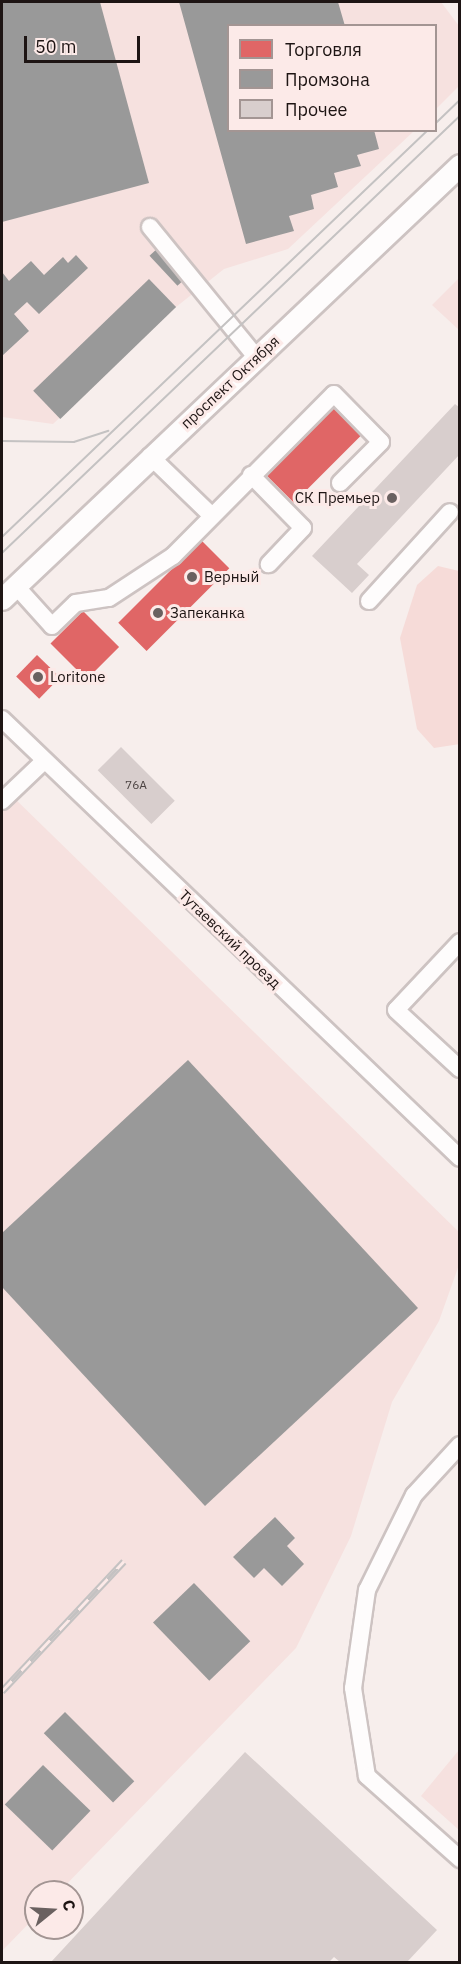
<!DOCTYPE html>
<meta charset="utf-8">
<style>
body{margin:0}
#map{position:relative;width:461px;height:1964px;overflow:hidden;background:#f7eeec;font-family:"IBM Plex Sans",sans-serif}
div>[style]{position:absolute}
[style*='--x']{left:calc(var(--x)*1px);top:calc(var(--y)*1px);width:calc(var(--w)*1px);rotate:calc(var(--a)*1deg)}
.built>*{inset:0;background:#f6e1df}
.green>*{inset:0;background:#f6dbd8}
.shops>*{inset:0;background:#e06666;transform-origin:0 0}
.industry>*{inset:0;background:#999;transform-origin:0 0}
.building>*{inset:0;background:#d8cecd;transform-origin:0 0}
.roads{filter:drop-shadow(2px 0 #cdc3c2) drop-shadow(-2px 0 #cdc3c2) drop-shadow(0 2px #cdc3c2) drop-shadow(0 -2px #cdc3c2)}
.minor>*{height:16px;margin:-8px;padding:0 8px;transform-origin:8px;border-radius:8px;background:#fefcfc}
.major>*{height:21px;margin:-10.5px;padding:0 10.5px;transform-origin:10.5px;border-radius:10.5px;background:#fefcfc}
.tram>*{height:1.5px;margin:-0.75px;padding:0 0.75px;transform-origin:0.75px;border-radius:0.75px;background:#c4c2c2}
.rail>*{height:7px;margin-top:-3.5px;transform-origin:0;background:repeating-linear-gradient(90deg,#fceae8 0 14px,#c4c2c2 0 28px);box-sizing:border-box;border-block:2px solid #c4c2c2}
.dots>*{width:16px;height:16px;translate:-50% -50%;box-sizing:border-box;border:3px solid #fceae8;border-radius:50%}
span{translate:-50% -50%;white-space:nowrap;text-align:center;line-height:1.15;-webkit-text-stroke:6px #fceae8;paint-order:stroke}
.number-label{font-size:12px;color:#4c4342}
.number-label span{-webkit-text-stroke-width:0}
.street-label{font-size:15px;color:#1e1514}
.poi-label{font-size:15px;color:#1e1514}
.right{translate:-100% -50%;text-align:right}
.left{translate:0 -50%;text-align:left}
.frame{position:absolute;inset:0;border:3px solid #1e1514;pointer-events:none}
.legend{position:absolute;left:227px;top:24px;width:210px;height:108px;box-sizing:border-box;background:#fceae8;border:2px solid #a39593;margin:0;padding:8px 10px;list-style:none;font-size:18px;color:#1e1514}
.legend li{display:flex;align-items:center;gap:12px;height:30px}
.legend b{width:30px;border:2px solid #a39593}
.north{position:absolute;left:24px;top:1880px;width:60px;height:60px;box-sizing:border-box;background:#fceae8;border:2px solid #a39593;border-radius:50%;rotate:72deg;font-size:16px;font-weight:700;line-height:24px;text-align:center;color:#1e1514}
.north::after{content:'';display:block;margin:auto;width:21px;height:27px;background:#6a6160;clip-path:polygon(50% 0,100% 100%,50% 72%,0 100%)}
.scale{position:absolute;left:24px;top:36px;width:116px;height:27px;box-sizing:border-box;border:3px solid #1e1514;border-top:0;padding-left:8px;font-size:18px;line-height:21px;white-space:nowrap;color:#1e1514;-webkit-text-stroke:4px #fceae8;paint-order:stroke}
</style>
<div id="map">
<div class="built">
<div style="clip-path:polygon(2px 2px,441px 2px,459px 26px,460px 85px,436px 109px,436px 26px,228px 26px,228px 130px,414px 131px,288px 249px,224px 269px,176px 307px,53px 424px,2px 417px)"></div>
<div style="clip-path:polygon(459px 278px,459px 330px,432px 305px)"></div>
<div style="clip-path:polygon(7px 791px,459px 1232px,460px 1262px,439px 1321px,392px 1402px,351px 1536px,296px 1648px,59px 1892px,36px 1892px,36px 1916px,2px 1951px,2px 797px)"></div>
<div style="clip-path:polygon(459px 1750px,459px 1830px,421px 1796px)"></div>
</div>
<div class="green">
<div style="clip-path:polygon(438px 566px,459px 571px,460px 744px,434px 748px,417px 729px,400px 638px,417px 585px)"></div>
</div>
<div class="shops">
<div style="left:337px;top:403px;width:40px;height:101px;rotate:45deg"></div>
<div style="left:201px;top:540px;width:40px;height:117px;rotate:45deg"></div>
<div style="left:83px;top:611px;width:51px;height:46px;rotate:45deg"></div>
<div style="left:37px;top:655px;width:32px;height:30px;rotate:44deg"></div>
</div>
<div class="industry">
<div style="clip-path:polygon(2px 2px,100px 2px,149px 183px,2px 222px)"></div>
<div style="clip-path:polygon(179px 2px,338px 2px,345px 26px,228px 26px,228px 130px,374px 130px,379px 149px,357px 155px,361px 166px,334px 173px,338px 187px,311px 195px,314px 209px,289px 216px,294px 231px,246px 244px)"></div>
<div style="left:159px;top:247px;width:41px;height:13px;rotate:47deg"></div>
<div style="clip-path:polygon(76px 255px,88px 268px,39px 314px,27px 302px,14px 314px,29px 331px,2px 356px,2px 272px,9px 281px,31px 261px,44px 275px,63px 257px,68px 263px)"></div>
<div style="left:149px;top:279px;width:39px;height:161px;rotate:46deg"></div>
<div style="clip-path:polygon(188px 1060px,418px 1308px,205px 1506px,2px 1287px,2px 1233px)"></div>
<div style="clip-path:polygon(275px 1517px,295px 1538px,287px 1546px,304px 1564px,282px 1586px,264px 1568px,254px 1578px,233px 1557px)"></div>
<div style="left:194px;top:1583px;width:81px;height:57px;rotate:46deg"></div>
<div style="left:65px;top:1712px;width:98px;height:30px;rotate:45deg"></div>
<div style="left:43px;top:1765px;width:66px;height:55px;rotate:44deg"></div>
</div>
<div class="building">
<div style="clip-path:polygon(455px 404px,460px 408px,460px 454px,357px 564px,369px 575px,352px 593px,312px 556px)"></div>
<div style="left:121px;top:747px;width:76px;height:33px;rotate:45deg"></div>
<div style="clip-path:polygon(245px 1752px,437px 1930px,407px 1962px,340px 1962px,334px 1957px,329px 1962px,51px 1962px)"></div>
</div>
<div class="roads">
<div class="minor">
<div style="--x:150;--y:227;--w:169;--a:50.8"></div>
<div style="--x:150;--y:456;--w:86;--a:44.1"></div>
<div style="--x:251;--y:475;--w:74;--a:45.5"></div>
<div style="--x:303;--y:528;--w:50;--a:133.4"></div>
<div style="--x:15;--y:585;--w:55;--a:47.9"></div>
<div style="--x:52;--y:626;--w:33;--a:-44"></div>
<div style="--x:76;--y:603;--w:33;--a:-9"></div>
<div style="--x:109;--y:598;--w:77;--a:-33.3"></div>
<div style="--x:173;--y:556;--w:228;--a:-45.2"></div>
<div style="--x:334;--y:394;--w:67;--a:45.6"></div>
<div style="--x:381;--y:442;--w:58;--a:135"></div>
<div style="--x:369;--y:601;--w:120;--a:-47.7"></div>
<div style="--x:2;--y:719;--w:634;--a:43.79"></div>
<div style="--x:2;--y:801;--w:58;--a:-43.6"></div>
<div style="--x:460;--y:942;--w:93;--a:133.3"></div>
<div style="--x:396;--y:1010;--w:87;--a:42.7"></div>
<div style="--x:460;--y:1445;--w:68;--a:132.6"></div>
<div style="--x:414;--y:1495;--w:106;--a:116.3"></div>
<div style="--x:367;--y:1590;--w:99;--a:98.1"></div>
<div style="--x:353;--y:1688;--w:89;--a:81"></div>
<div style="--x:367;--y:1776;--w:125;--a:41.7"></div>
</div>
<div class="major">
<div style="--x:2;--y:599;--w:631;--a:-43.46"></div>
</div>
</div>
<div class="tram">
<div style="--x:436;--y:123;--w:33;--a:-44"></div>
<div style="--x:2;--y:441;--w:72;--a:0.8"></div>
<div style="--x:74;--y:442;--w:36;--a:-18"></div>
<div style="--x:2;--y:537;--w:589;--a:-43.69"></div>
<div style="--x:2;--y:553;--w:633;--a:-43.66"></div>
</div>
<div class="rail">
<div style="--x:2;--y:1691;--w:178;--a:-46.8"></div>
</div>
<div class="dots">
<div style="left:392px;top:498px;background:#6a6160"></div>
<div style="left:192px;top:577px;background:#6a6160"></div>
<div style="left:158px;top:613px;background:#6a6160"></div>
<div style="left:38px;top:677px;background:#6a6160"></div>
</div>
<div class="number-label">
<span style="left:136px;top:785px">76А</span>
</div>
<div class="street-label">
<span style="left:230px;top:382px;rotate:-43deg">проспект Октября</span>
<span style="left:230px;top:939px;rotate:44deg">Тутаевский проезд</span>
</div>
<div class="poi-label">
<span class="right" style="left:380px;top:498px">СК Премьер</span>
<span class="left" style="left:204px;top:577px">Верный</span>
<span class="left" style="left:170px;top:613px">Запеканка</span>
<span class="left" style="left:50px;top:677px">Loritone</span>
</div>
<div class="frame"></div>
<ul class="legend">
<li><b style="height:16px;background:#e06666"></b>Торговля</li>
<li><b style="height:16px;background:#999"></b>Промзона</li>
<li><b style="height:16px;background:#d8cecd"></b>Прочее</li>
</ul>
<div class="north">С</div>
<div class="scale">50 m</div>
</div>
